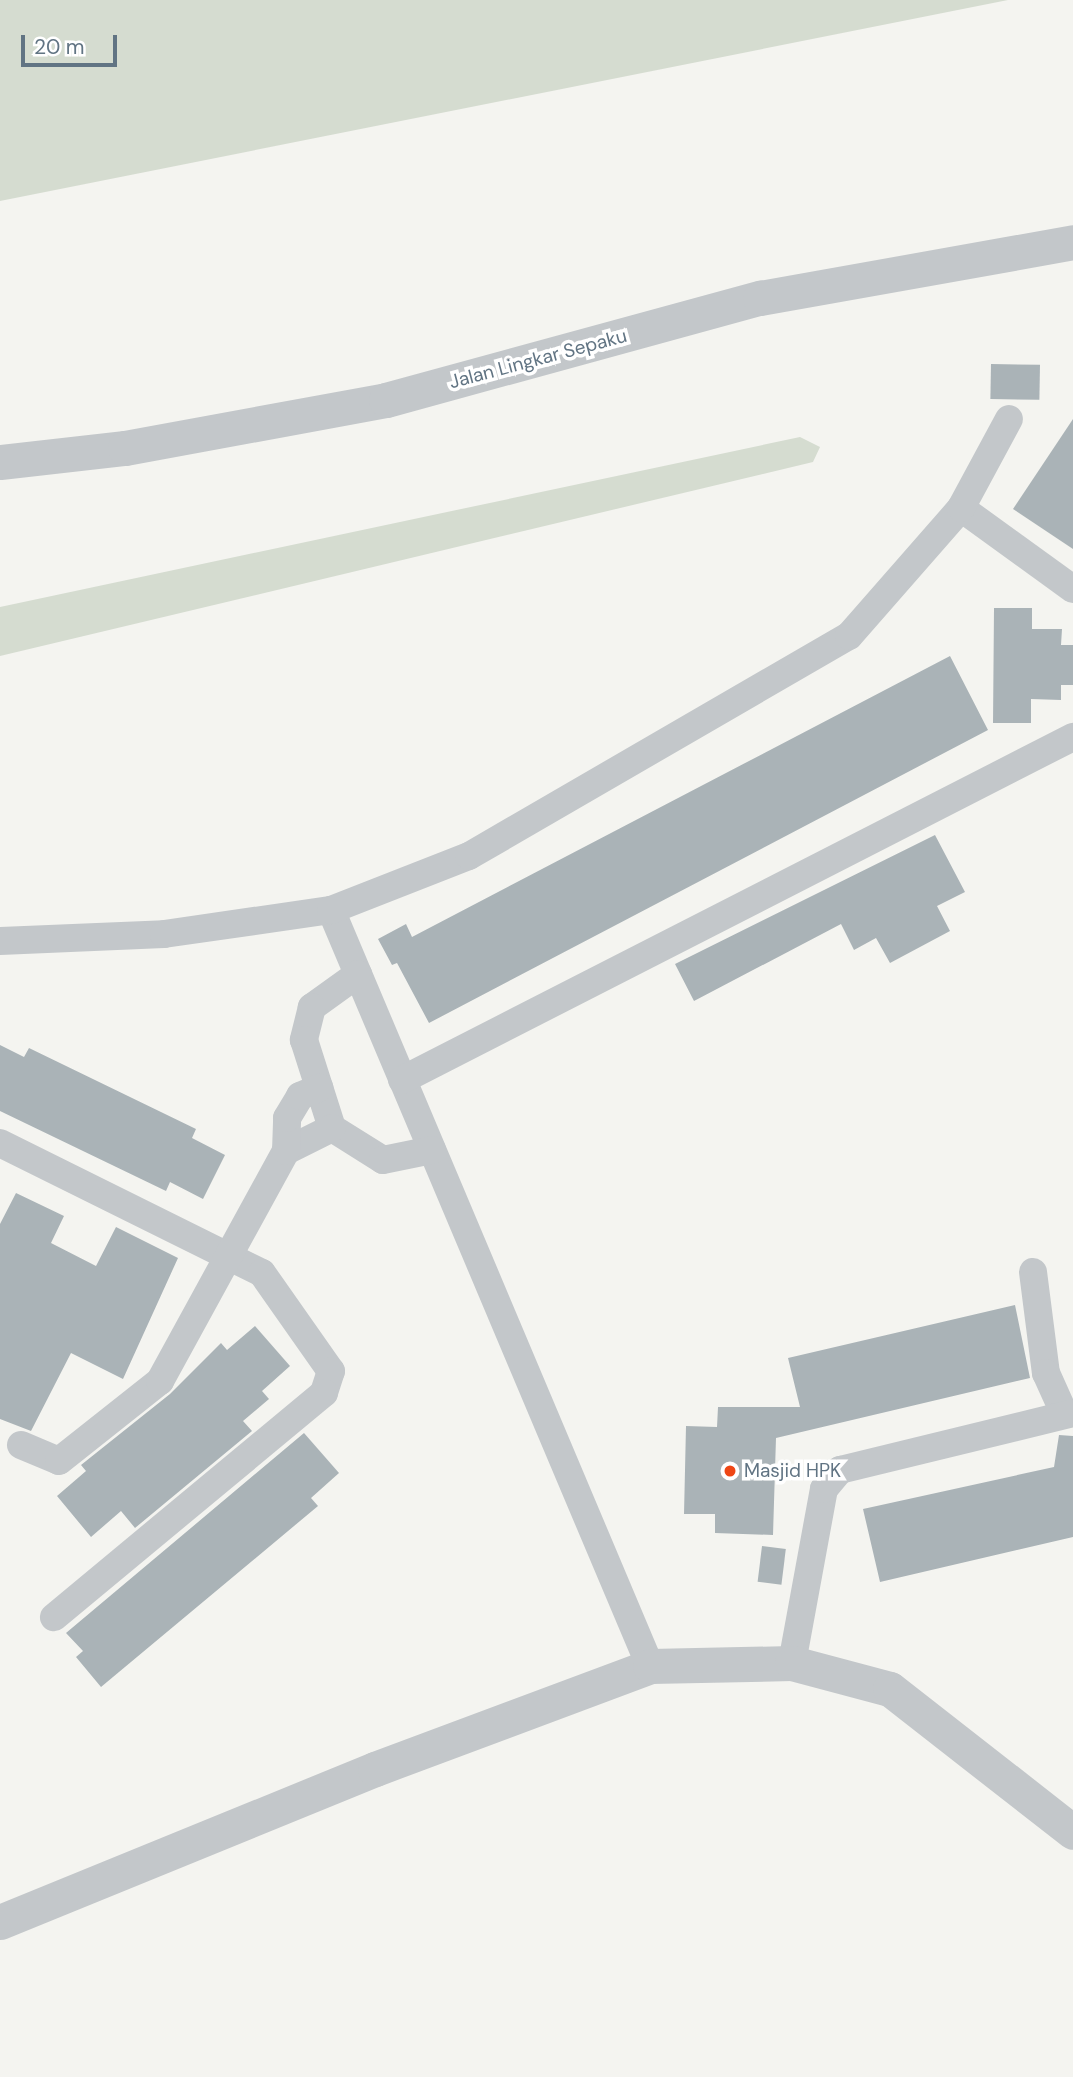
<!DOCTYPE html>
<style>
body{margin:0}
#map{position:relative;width:1073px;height:2077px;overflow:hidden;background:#f4f4f0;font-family:"DM Sans",sans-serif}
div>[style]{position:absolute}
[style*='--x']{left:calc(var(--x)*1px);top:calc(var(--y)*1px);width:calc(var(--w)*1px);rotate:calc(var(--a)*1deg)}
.green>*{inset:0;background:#d5dcd0}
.building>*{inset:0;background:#aab3b7;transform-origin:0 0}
.minor>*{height:28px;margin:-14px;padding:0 14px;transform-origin:14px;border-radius:14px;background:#c3c7ca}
.tertiary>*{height:35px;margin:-17.5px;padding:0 17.5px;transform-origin:17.5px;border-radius:17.5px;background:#c3c7ca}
.dots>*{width:19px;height:19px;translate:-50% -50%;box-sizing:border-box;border:4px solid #fff;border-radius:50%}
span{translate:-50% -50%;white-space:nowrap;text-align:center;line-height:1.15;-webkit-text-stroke:7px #fff;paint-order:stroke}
.street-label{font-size:19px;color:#617483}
.poi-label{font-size:19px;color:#617483}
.left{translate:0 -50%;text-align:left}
.scale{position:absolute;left:21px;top:35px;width:96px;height:32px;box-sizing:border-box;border:4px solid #617483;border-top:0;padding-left:9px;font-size:21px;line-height:24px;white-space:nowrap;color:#617483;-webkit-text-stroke:5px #fff;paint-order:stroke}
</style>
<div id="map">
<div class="green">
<div style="clip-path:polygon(0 0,1008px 0,0 201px)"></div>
<div style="clip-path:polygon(800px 437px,820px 447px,813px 462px,0 656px,0 607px)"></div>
</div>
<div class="building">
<div style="left:991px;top:364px;width:49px;height:35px;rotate:1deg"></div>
<div style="clip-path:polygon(1073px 419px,1073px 549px,1013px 509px)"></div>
<div style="clip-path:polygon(994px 608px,1032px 608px,1032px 629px,1062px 629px,1061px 645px,1073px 645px,1073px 685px,1061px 685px,1061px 700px,1031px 699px,1031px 723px,993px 723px)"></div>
<div style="clip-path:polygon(950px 656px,988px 730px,429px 1023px,397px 963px,392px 965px,378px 939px,406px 924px,412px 937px)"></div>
<div style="clip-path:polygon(935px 835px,965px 892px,937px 906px,950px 931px,890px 963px,876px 938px,854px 950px,841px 924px,694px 1001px,675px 964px)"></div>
<div style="clip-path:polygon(0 1045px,24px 1057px,29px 1048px,196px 1129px,192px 1138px,225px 1155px,203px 1199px,170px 1182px,166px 1191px,0 1111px)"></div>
<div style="clip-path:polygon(16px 1193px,64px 1216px,51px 1243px,96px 1266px,116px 1227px,178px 1258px,123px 1379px,71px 1353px,31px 1431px,0 1419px,0 1224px)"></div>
<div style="clip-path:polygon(1015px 1305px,1030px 1378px,776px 1438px,773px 1535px,715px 1533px,715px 1514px,684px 1514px,686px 1426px,717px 1427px,718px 1407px,800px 1407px,788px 1358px)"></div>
<div style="clip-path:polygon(255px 1326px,290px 1366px,262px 1391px,269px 1399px,243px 1421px,252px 1431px,135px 1528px,121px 1511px,91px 1537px,57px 1496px,86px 1471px,81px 1465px,170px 1394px,221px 1343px,227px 1350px)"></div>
<div style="clip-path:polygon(304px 1433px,339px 1473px,311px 1498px,318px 1506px,101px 1687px,76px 1657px,83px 1651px,66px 1633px)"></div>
<div style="clip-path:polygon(1059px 1435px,1073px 1436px,1073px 1537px,880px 1582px,863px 1509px,1054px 1467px)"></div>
<div style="left:762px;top:1546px;width:24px;height:36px;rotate:7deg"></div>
</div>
<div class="minor">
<div style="--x:961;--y:508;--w:138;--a:35.9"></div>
<div style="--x:331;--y:910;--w:821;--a:67.12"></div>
<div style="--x:0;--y:941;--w:164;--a:-2.4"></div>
<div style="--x:164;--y:934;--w:169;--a:-8.2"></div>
<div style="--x:331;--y:910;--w:148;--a:-21.4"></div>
<div style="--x:469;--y:856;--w:439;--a:-30.1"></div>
<div style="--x:849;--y:636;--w:170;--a:-48.8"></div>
<div style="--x:961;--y:508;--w:101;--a:-61.7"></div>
<div style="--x:358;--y:974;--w:57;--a:144.3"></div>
<div style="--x:312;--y:1007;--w:34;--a:104"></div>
<div style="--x:304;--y:1040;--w:92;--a:72.3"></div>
<div style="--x:332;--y:1128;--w:60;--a:32.1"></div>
<div style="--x:383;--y:1160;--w:50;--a:-11.5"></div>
<div style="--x:402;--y:1080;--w:754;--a:-27.08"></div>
<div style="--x:0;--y:1143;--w:292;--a:26.4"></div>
<div style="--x:262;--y:1273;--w:120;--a:54.9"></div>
<div style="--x:331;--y:1371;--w:23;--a:108"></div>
<div style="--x:324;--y:1393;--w:351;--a:140.3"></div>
<div style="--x:286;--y:1151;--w:51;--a:-26.6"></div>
<div style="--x:1033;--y:1272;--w:102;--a:82.7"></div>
<div style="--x:1046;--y:1373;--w:44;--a:65.8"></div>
<div style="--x:21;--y:1445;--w:41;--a:22.8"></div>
<div style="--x:59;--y:1461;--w:129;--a:-38.4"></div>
<div style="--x:160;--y:1381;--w:262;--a:-61.3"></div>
<div style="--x:286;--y:1151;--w:33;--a:-88"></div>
<div style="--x:287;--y:1118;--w:26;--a:-59"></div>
<div style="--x:300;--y:1096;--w:21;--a:-23"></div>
<div style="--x:792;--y:1663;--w:177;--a:-79.6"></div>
<div style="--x:824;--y:1489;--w:25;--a:-50"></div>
<div style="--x:840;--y:1470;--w:240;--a:-13.7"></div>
</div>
<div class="tertiary">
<div style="--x:0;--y:462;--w:126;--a:-6.4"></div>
<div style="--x:125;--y:448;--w:265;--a:-10.4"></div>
<div style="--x:386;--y:400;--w:388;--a:-15.3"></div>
<div style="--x:760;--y:298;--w:318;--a:-10.1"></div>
<div style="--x:0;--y:1922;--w:405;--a:-22.2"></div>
<div style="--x:375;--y:1769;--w:294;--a:-20.5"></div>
<div style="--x:650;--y:1666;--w:142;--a:-1.2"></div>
<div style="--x:792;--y:1663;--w:101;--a:14.9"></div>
<div style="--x:890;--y:1689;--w:232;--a:38"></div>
</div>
<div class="dots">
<div style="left:730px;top:1471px;background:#ef4615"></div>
</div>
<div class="street-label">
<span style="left:538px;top:359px;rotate:-15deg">Jalan Lingkar Sepaku</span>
</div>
<div class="poi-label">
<span class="left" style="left:744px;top:1471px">Masjid HPK</span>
</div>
<div class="scale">20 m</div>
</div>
